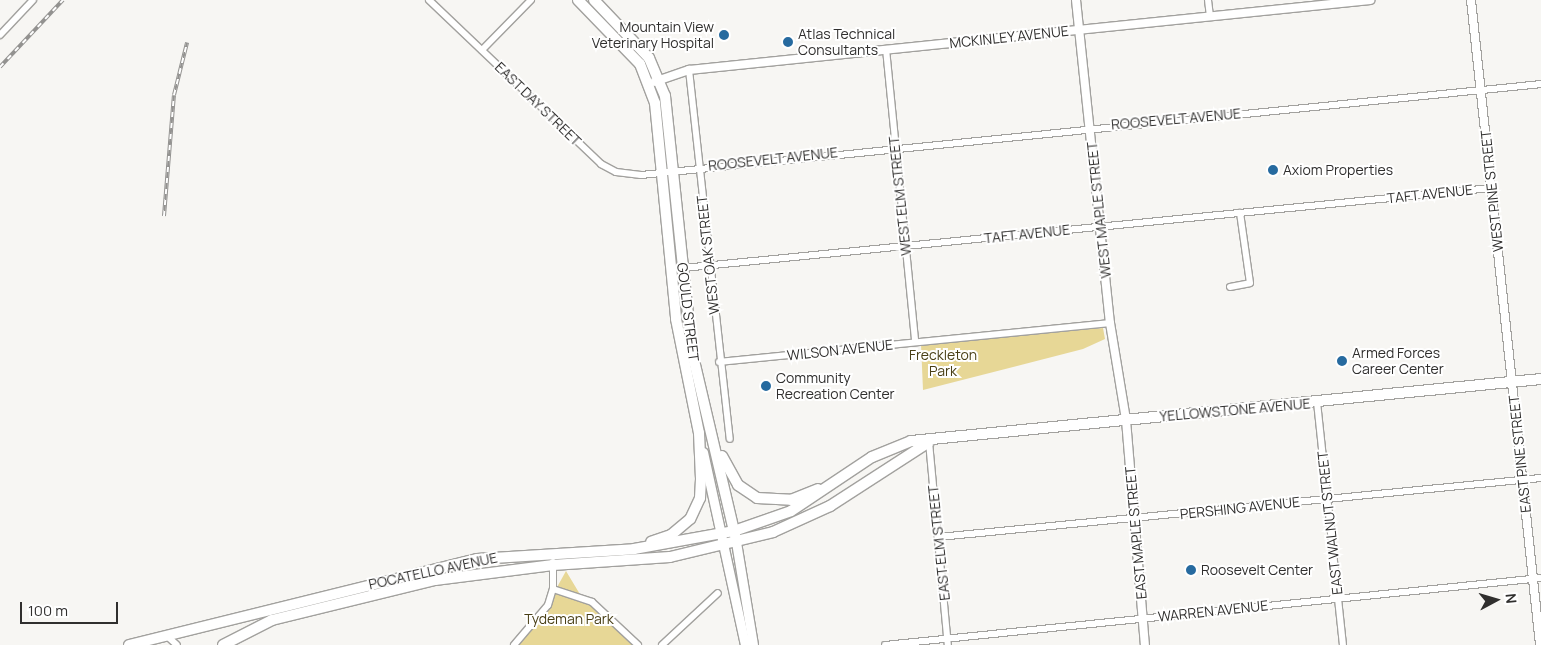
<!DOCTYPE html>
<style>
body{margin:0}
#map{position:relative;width:1541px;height:645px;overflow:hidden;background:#f7f6f3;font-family:Manrope,sans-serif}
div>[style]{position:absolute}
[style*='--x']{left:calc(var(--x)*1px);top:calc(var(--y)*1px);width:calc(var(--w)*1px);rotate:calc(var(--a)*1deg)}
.green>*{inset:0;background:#e7d796}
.roads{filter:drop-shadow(1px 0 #a2a19e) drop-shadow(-1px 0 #a2a19e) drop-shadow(0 1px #a2a19e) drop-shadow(0 -1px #a2a19e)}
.minor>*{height:6px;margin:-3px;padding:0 3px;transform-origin:3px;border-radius:3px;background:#fff}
.tertiary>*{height:8px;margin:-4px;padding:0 4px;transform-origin:4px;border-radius:4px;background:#fff}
.secondary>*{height:9px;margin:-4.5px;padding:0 4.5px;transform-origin:4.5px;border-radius:4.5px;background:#fff}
.primary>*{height:10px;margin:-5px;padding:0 5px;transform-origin:5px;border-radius:5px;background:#fff}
.rail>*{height:4px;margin-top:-2px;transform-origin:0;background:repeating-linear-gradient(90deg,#fff 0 5.5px,#939290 0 11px);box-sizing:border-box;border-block:1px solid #939290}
.dots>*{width:14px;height:14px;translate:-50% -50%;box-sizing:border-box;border:2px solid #fff;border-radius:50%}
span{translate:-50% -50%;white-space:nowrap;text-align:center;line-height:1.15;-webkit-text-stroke:4px #fff;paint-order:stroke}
.poi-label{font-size:14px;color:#302f2e}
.right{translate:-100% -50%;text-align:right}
.left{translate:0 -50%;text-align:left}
.street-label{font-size:14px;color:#302f2e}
.park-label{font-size:14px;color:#493f16}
.north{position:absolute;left:1471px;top:575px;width:50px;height:50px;-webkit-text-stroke:4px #fff;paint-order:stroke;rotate:84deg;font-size:14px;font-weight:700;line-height:20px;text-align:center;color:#302f2e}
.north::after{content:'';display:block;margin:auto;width:18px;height:22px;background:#302f2e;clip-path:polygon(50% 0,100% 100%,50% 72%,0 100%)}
.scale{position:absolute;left:20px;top:602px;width:98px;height:22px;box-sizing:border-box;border:2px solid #302f2e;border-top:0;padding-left:6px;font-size:15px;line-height:18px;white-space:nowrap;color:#302f2e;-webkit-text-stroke:4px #fff;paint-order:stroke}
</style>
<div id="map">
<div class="green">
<div style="clip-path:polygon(1103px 328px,1105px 339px,1083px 349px,923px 390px,921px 344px)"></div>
<div style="clip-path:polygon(566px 571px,581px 596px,638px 645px,514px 645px,541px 616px)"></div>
</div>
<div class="roads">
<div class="minor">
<div style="--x:429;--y:0;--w:238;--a:43.6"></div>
<div style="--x:601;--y:164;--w:17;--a:28"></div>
<div style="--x:616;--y:172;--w:25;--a:7"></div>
<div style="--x:641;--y:175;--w:905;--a:-5.77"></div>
<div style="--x:1208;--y:0;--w:16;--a:83"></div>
<div style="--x:0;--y:35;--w:48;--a:-46.7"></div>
<div style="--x:886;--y:49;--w:294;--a:84.3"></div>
<div style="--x:482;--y:50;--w:70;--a:-45.6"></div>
<div style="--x:689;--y:70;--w:371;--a:83.7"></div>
<div style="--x:683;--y:268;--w:812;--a:-5.65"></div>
<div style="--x:1230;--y:287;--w:20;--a:-11"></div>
<div style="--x:1250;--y:283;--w:71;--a:-98.1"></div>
<div style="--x:719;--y:362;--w:393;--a:-5.7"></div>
<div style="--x:1317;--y:402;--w:244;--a:83.9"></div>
<div style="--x:929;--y:442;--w:204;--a:84.7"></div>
<div style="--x:939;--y:537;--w:605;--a:-5.6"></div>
<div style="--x:553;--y:589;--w:41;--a:18.4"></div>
<div style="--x:592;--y:602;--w:63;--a:43.1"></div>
<div style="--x:167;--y:636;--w:13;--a:42"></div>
<div style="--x:514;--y:645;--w:52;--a:-49.6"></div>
<div style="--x:548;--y:605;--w:17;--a:-73"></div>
<div style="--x:553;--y:589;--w:27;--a:-90"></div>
<div style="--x:662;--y:645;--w:76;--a:-42.9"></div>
<div style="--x:885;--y:645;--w:659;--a:-5.83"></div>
</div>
<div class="tertiary">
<div style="--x:1076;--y:0;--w:325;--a:84"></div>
<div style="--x:1110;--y:323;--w:98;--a:80.6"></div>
<div style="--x:1126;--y:420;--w:226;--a:85.2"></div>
<div style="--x:1471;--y:0;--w:649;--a:83.89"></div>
<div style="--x:654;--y:82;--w:37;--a:-19"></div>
<div style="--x:689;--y:70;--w:685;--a:-5.87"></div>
</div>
<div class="secondary">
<div style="--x:703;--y:452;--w:198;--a:77.7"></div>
<div style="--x:736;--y:542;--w:104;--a:80.6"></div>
</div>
<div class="primary">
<div style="--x:578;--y:0;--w:89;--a:45.9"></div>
<div style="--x:640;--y:64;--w:42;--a:69"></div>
<div style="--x:655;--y:103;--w:217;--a:84.4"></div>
<div style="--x:676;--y:319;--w:116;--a:78.6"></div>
<div style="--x:699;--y:433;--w:46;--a:87.5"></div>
<div style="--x:701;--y:479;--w:19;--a:93"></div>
<div style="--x:700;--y:498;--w:23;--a:115"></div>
<div style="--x:690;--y:519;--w:25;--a:140"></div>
<div style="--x:671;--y:535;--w:21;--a:161"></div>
<div style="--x:594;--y:0;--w:80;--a:46.5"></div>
<div style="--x:649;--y:58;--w:41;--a:67.2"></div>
<div style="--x:665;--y:96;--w:257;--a:84"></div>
<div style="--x:692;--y:352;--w:189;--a:76.8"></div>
<div style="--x:722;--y:456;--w:33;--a:61"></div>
<div style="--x:738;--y:485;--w:23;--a:34"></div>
<div style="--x:757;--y:498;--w:34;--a:3"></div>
<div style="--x:791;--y:500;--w:29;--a:-22"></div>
<div style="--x:129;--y:645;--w:358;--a:-13.9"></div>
<div style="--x:477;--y:559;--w:157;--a:-3.6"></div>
<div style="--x:634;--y:549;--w:102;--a:-10.2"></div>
<div style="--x:734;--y:531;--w:60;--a:-19.3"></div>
<div style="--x:791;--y:511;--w:97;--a:-33.7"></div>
<div style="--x:872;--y:457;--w:42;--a:-22.3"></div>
<div style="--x:911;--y:441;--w:633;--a:-5.62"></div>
<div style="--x:223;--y:645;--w:55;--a:-27"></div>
<div style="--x:272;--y:620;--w:168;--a:-13.8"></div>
<div style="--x:435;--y:580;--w:119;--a:-7.2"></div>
<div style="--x:553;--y:565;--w:117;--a:-3.9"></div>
<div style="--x:670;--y:557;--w:106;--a:-13.6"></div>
<div style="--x:773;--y:532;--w:63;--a:-24.5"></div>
<div style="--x:830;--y:506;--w:118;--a:-32.9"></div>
</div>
</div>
<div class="rail">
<div style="--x:0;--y:67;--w:92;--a:-46.8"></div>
<div style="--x:164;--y:216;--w:121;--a:-85.3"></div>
<div style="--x:174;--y:95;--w:54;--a:-76"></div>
</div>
<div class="dots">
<div style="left:724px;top:35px;background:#266a9f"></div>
<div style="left:788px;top:42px;background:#266a9f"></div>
<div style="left:1273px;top:170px;background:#266a9f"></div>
<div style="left:1342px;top:361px;background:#266a9f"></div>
<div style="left:766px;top:386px;background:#266a9f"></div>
<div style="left:1191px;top:570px;background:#266a9f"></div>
</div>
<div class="poi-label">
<span class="right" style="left:714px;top:35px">Mountain View<br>Veterinary Hospital</span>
<span class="left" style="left:798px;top:42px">Atlas Technical<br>Consultants</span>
<span class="left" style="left:1283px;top:170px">Axiom Properties</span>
<span class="left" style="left:1352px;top:361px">Armed Forces<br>Career Center</span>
<span class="left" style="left:776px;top:386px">Community<br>Recreation Center</span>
<span class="left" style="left:1201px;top:570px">Roosevelt Center</span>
</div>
<div class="street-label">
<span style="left:1009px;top:37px;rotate:-6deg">MCKINLEY AVENUE</span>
<span style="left:538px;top:104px;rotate:44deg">EAST DAY STREET</span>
<span style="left:1176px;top:119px;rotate:-5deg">ROOSEVELT AVENUE</span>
<span style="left:773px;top:159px;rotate:-6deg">ROOSEVELT AVENUE</span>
<span style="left:1492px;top:191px;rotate:-96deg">WEST PINE STREET</span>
<span style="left:1430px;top:194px;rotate:-6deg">TAFT AVENUE</span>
<span style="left:900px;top:196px;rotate:-96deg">WEST ELM STREET</span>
<span style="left:1099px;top:210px;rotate:-96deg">WEST MAPLE STREET</span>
<span style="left:1027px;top:234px;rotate:-6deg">TAFT AVENUE</span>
<span style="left:708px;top:255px;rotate:-96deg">WEST OAK STREET</span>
<span style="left:688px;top:312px;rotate:83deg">GOULD STREET</span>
<span style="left:840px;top:350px;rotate:-6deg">WILSON AVENUE</span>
<span style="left:1235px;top:410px;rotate:-5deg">YELLOWSTONE AVENUE</span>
<span style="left:1520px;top:454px;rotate:-96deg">EAST PINE STREET</span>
<span style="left:1240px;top:508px;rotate:-6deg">PERSHING AVENUE</span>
<span style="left:1330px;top:523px;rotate:-96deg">EAST WALNUT STREET</span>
<span style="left:1136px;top:533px;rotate:-95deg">EAST MAPLE STREET</span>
<span style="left:939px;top:543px;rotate:-96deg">EAST ELM STREET</span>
<span style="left:433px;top:571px;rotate:-12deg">POCATELLO AVENUE</span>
<span style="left:1213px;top:611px;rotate:-6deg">WARREN AVENUE</span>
</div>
<div class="park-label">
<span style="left:943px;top:363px">Freckleton<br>Park</span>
<span style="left:569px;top:619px">Tydeman Park</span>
</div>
<div class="north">N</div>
<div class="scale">100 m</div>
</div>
